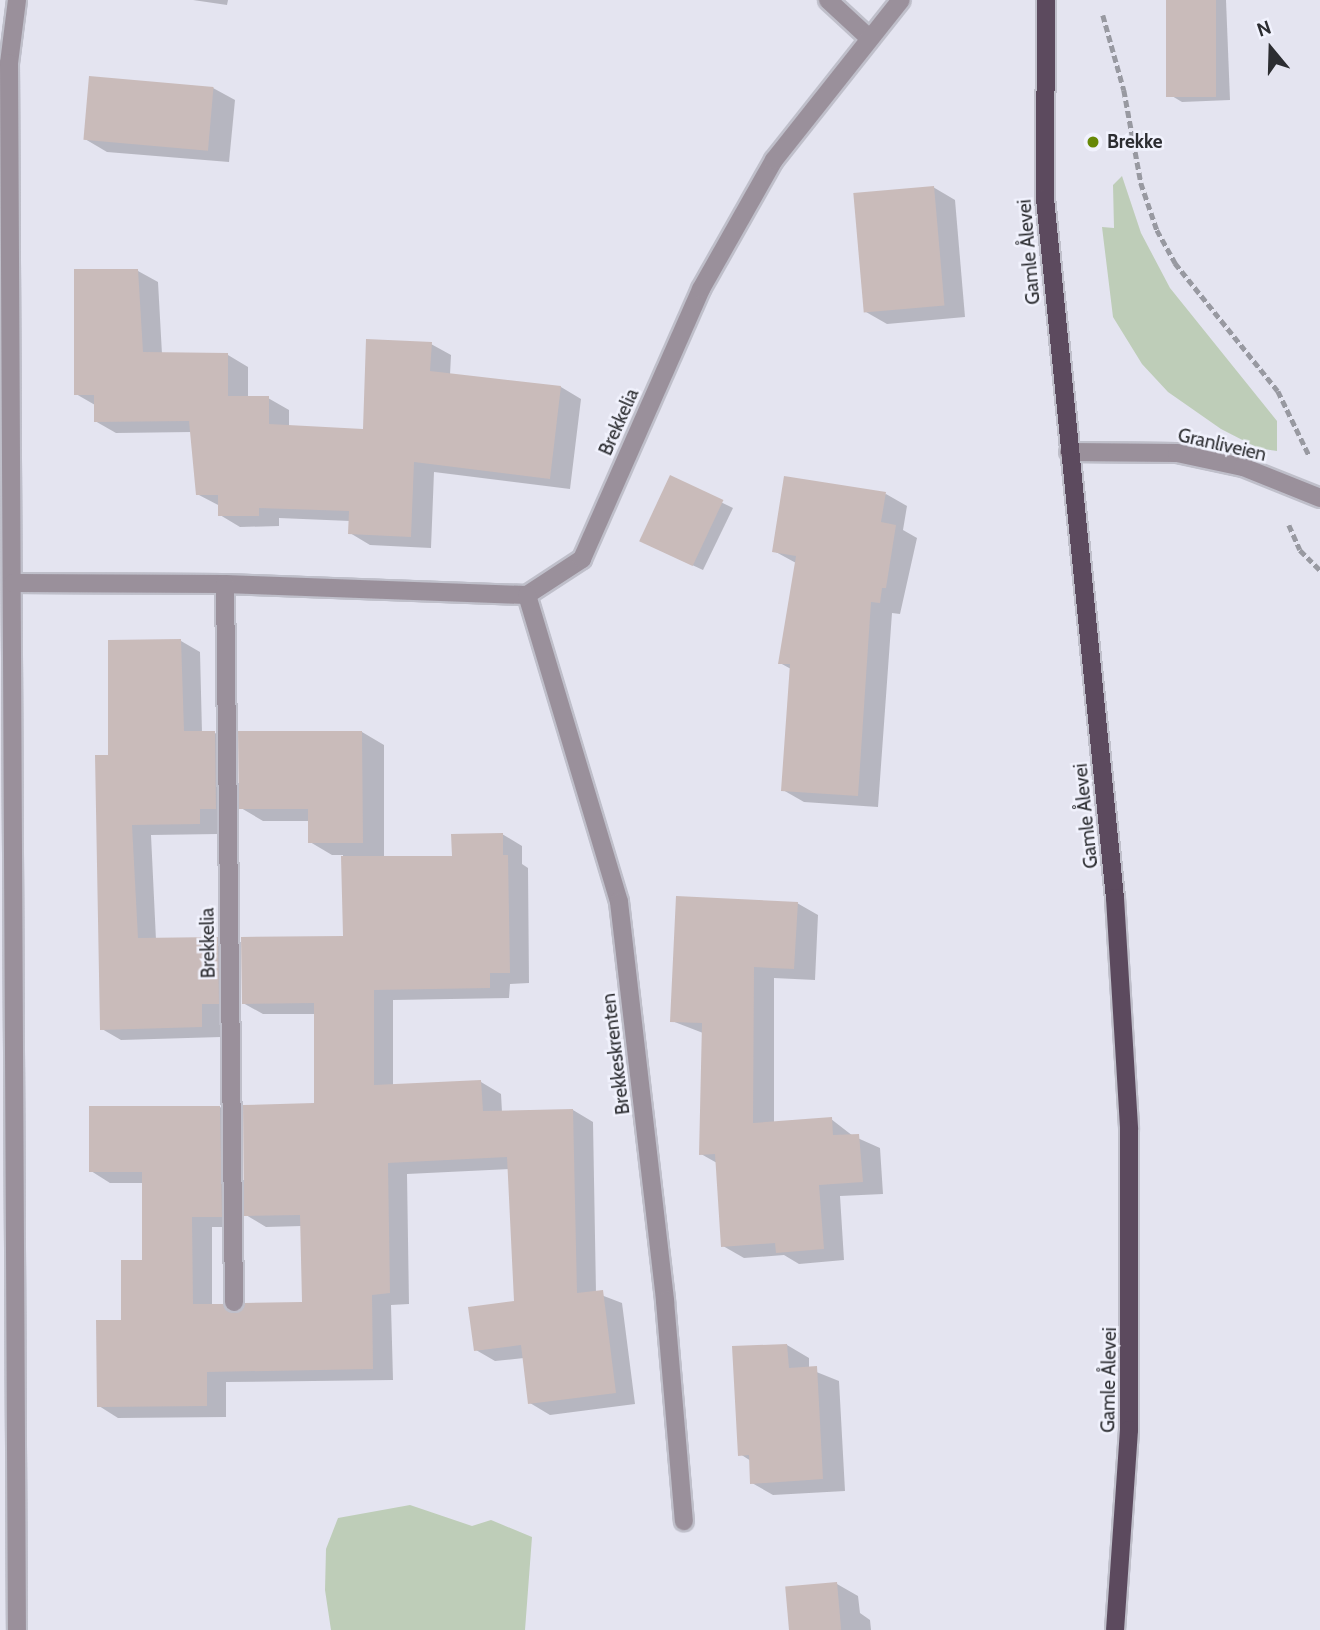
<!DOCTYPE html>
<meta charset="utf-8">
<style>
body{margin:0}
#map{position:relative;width:1320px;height:1630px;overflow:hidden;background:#e4e4f0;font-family:Cabin,sans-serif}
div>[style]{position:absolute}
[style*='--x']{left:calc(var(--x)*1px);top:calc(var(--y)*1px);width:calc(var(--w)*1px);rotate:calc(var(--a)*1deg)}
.green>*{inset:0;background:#becdb8}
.shadow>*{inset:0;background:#0003}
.building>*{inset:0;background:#c9bbba;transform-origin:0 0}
.path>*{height:4.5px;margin-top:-2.25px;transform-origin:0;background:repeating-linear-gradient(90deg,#9899a1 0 7px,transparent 0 10.5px)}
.roads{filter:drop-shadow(2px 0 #bfbfca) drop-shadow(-2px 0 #bfbfca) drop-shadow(0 2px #bfbfca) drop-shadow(0 -2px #bfbfca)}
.minor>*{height:18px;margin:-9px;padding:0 9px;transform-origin:9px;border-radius:9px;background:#9a909b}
.major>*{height:18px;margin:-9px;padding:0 9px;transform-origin:9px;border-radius:9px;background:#5c4a5e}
.dots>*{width:19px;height:19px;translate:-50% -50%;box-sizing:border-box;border:4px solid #f1f2fd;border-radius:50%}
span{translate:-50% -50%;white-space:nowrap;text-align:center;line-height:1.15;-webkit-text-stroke:5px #f1f2fd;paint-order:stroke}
.poi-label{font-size:19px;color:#2c2d31;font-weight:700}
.left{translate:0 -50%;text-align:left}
.street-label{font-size:19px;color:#2c2d31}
.north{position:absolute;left:1236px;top:14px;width:70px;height:70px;-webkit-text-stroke:5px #f1f2fd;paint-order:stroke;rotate:341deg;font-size:19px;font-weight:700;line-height:28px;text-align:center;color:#2c2d31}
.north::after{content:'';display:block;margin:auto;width:24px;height:32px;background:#2c2d31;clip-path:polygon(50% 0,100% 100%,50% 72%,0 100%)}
</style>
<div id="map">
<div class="green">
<div style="clip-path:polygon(1122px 176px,1141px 233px,1170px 288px,1277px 421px,1277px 451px,1258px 448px,1221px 429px,1168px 392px,1142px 364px,1113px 317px,1102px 227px,1114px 228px,1113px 185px)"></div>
<div style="clip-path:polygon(410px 1505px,472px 1526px,491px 1520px,532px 1537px,525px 1630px,331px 1630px,325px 1590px,326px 1549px,338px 1518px)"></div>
</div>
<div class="shadow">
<div style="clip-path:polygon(193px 0,228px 0,227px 5px)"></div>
<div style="clip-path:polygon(1167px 0,1226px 0,1230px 100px,1182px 102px,1172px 96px)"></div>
<div style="clip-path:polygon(213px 88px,235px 100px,229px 162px,107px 152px,85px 139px)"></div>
<div style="clip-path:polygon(933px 187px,955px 200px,965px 317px,887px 324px,866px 312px)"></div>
<div style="clip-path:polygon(138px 271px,158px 282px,162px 354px,228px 355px,248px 367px,248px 398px,268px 398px,289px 410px,289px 427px,364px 431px,431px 344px,451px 355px,450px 375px,561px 387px,581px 399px,570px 489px,434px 472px,431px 548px,370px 545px,350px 533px,350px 521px,279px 518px,279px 526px,240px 527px,220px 515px,220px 506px,197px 494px,192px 432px,116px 433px,95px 421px,95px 405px,76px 394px)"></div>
<div style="clip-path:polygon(671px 478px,733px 508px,703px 570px,651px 546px)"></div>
<div style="clip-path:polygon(886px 494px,907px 506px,903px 530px,917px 538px,900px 614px,892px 613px,878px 807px,804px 802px,783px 790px,791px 669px,780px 663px,796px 563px,774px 551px)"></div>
<div style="clip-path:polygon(181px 641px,200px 652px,202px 733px,215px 733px,234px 744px,235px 819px,218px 819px,218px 834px,151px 835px,156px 940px,218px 939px,237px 950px,238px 1014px,221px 1014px,221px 1037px,121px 1040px,102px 1029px,110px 756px)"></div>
<div style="clip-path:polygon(362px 732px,384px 745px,384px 858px,453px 857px,502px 834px,522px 846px,522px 864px,528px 868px,529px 983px,510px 984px,509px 998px,393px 1000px,393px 1086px,481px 1082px,501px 1094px,502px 1112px,573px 1110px,593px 1122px,596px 1293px,622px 1303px,635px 1404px,550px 1415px,530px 1403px,524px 1358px,495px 1361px,476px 1350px,516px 1303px,510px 1169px,407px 1174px,409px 1304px,391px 1305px,393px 1380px,226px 1382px,226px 1417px,118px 1418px,99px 1406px,143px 1261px,144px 1183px,110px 1183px,91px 1171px,220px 1107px,239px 1119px,241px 1227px,212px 1227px,212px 1306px,237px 1314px,304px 1304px,302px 1226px,266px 1227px,246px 1215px,316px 1104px,316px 1014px,263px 1014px,243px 1003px,345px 938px,343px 855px,332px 855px,310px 842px,310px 821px,263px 821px,241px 808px)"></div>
<div style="clip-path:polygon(797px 903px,818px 915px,815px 980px,774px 978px,774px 1123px,831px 1119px,853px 1136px,880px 1148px,883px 1194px,840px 1196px,844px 1260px,799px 1264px,784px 1255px,744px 1258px,723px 1246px,717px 1163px,701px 1154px,703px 1033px,672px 1021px)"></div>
<div style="clip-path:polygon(787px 1345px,809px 1358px,809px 1369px,839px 1381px,845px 1491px,773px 1495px,752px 1483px,751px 1461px,740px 1454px)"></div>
<div style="clip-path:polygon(837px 1584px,858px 1596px,860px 1613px,870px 1620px,871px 1630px,791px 1630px)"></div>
</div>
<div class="building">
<div style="left:1166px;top:0;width:50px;height:97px"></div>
<div style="left:89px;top:76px;width:125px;height:64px;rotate:5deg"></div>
<div style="left:934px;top:186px;width:120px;height:81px;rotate:85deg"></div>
<div style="clip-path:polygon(74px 269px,138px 269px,143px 352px,228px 353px,228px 396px,269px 396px,269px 424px,363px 429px,366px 339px,432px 342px,430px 371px,561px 386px,550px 479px,414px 462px,411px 537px,348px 534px,349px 511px,259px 508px,259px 516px,218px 516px,218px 495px,196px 495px,189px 421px,94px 422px,94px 395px,74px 395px)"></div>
<div style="left:670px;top:475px;width:59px;height:73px;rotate:25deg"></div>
<div style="clip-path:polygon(784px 476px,886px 492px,881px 522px,896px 525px,886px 588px,882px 588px,880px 603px,871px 602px,858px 796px,781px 791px,790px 664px,778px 664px,796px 556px,772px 552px)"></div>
<div style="clip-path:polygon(181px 639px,184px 731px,215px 731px,216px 809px,200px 809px,200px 824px,132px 825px,138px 938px,218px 937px,219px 1004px,202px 1004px,202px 1027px,100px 1030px,95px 755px,108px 755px,108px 640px)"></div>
<div style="clip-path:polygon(238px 731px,362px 731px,363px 843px,308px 843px,308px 809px,239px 809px)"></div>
<div style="clip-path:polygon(503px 833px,503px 855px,508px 855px,510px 973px,490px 973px,490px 988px,374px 990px,374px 1085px,481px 1080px,483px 1111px,573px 1109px,577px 1293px,603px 1290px,616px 1393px,528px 1404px,521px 1345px,474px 1351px,468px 1307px,514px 1301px,507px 1157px,388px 1163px,390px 1293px,372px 1295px,373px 1369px,207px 1372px,207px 1406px,97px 1407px,96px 1320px,121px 1320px,121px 1260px,142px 1260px,142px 1172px,89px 1172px,89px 1106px,220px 1106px,222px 1217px,192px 1217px,193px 1304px,223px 1304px,235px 1313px,245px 1303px,302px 1302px,300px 1215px,244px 1216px,243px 1105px,314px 1103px,314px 1003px,242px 1004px,241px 937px,343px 936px,341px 856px,452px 856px,451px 834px)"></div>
<div style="clip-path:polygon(676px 896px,798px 902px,794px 969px,754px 967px,753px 1123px,832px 1117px,833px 1135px,859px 1134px,863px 1182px,819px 1185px,824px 1249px,776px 1253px,775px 1243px,721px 1247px,715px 1154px,699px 1155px,702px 1023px,670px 1022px)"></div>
<div style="clip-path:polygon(787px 1344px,789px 1368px,817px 1366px,823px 1479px,750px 1484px,749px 1455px,738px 1456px,732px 1346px)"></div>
<div style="left:837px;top:1582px;width:48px;height:52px;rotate:85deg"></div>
</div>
<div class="path">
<div style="--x:1103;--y:15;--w:78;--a:74.4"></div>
<div style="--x:1124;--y:90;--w:95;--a:79.6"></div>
<div style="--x:1141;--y:183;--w:50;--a:71.2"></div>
<div style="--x:1157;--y:230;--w:38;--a:61"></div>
<div style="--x:1175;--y:263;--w:164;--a:51.2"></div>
<div style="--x:1278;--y:391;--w:71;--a:64.2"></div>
<div style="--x:1289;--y:525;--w:27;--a:66"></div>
<div style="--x:1300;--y:550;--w:28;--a:45"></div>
</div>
<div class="roads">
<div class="minor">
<div style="--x:17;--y:0;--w:64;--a:97.2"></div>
<div style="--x:9;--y:63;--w:1567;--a:89.71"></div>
<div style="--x:828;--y:0;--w:56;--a:42.8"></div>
<div style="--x:1069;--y:452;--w:108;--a:0.5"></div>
<div style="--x:1177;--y:453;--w:67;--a:12"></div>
<div style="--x:1243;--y:467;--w:83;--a:21.9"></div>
<div style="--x:13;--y:583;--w:212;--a:0.3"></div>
<div style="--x:225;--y:584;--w:302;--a:2.1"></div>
<div style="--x:527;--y:595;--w:66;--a:-33.2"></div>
<div style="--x:582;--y:559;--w:295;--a:-66.2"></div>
<div style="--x:701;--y:289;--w:148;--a:-60.5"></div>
<div style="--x:774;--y:160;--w:204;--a:-51.6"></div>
<div style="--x:225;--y:584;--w:718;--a:89.28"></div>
<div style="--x:527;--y:595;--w:320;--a:73.3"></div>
<div style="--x:619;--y:902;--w:402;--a:83.4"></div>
<div style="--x:665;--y:1301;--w:221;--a:85.1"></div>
</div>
<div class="major">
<div style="--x:1046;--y:0;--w:198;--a:90.3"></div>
<div style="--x:1045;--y:198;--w:703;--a:84.29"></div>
<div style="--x:1115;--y:898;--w:232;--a:86.5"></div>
<div style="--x:1129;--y:1130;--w:300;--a:90"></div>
<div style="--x:1129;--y:1430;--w:200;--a:94"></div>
</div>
</div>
<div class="dots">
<div style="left:1093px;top:142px;background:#678806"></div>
</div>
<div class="poi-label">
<span class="left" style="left:1107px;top:142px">Brekke</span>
</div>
<div class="street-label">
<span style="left:1029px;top:252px;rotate:-95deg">Gamle Ålevei</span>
<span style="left:619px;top:422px;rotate:-66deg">Brekkelia</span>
<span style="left:1222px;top:445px;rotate:13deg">Granliveien</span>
<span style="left:1086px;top:816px;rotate:-96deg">Gamle Ålevei</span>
<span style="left:208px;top:943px;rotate:-91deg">Brekkelia</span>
<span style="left:616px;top:1054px;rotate:-97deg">Brekkeskrenten</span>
<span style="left:1109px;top:1380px;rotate:-89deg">Gamle Ålevei</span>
</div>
<div class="north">N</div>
</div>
